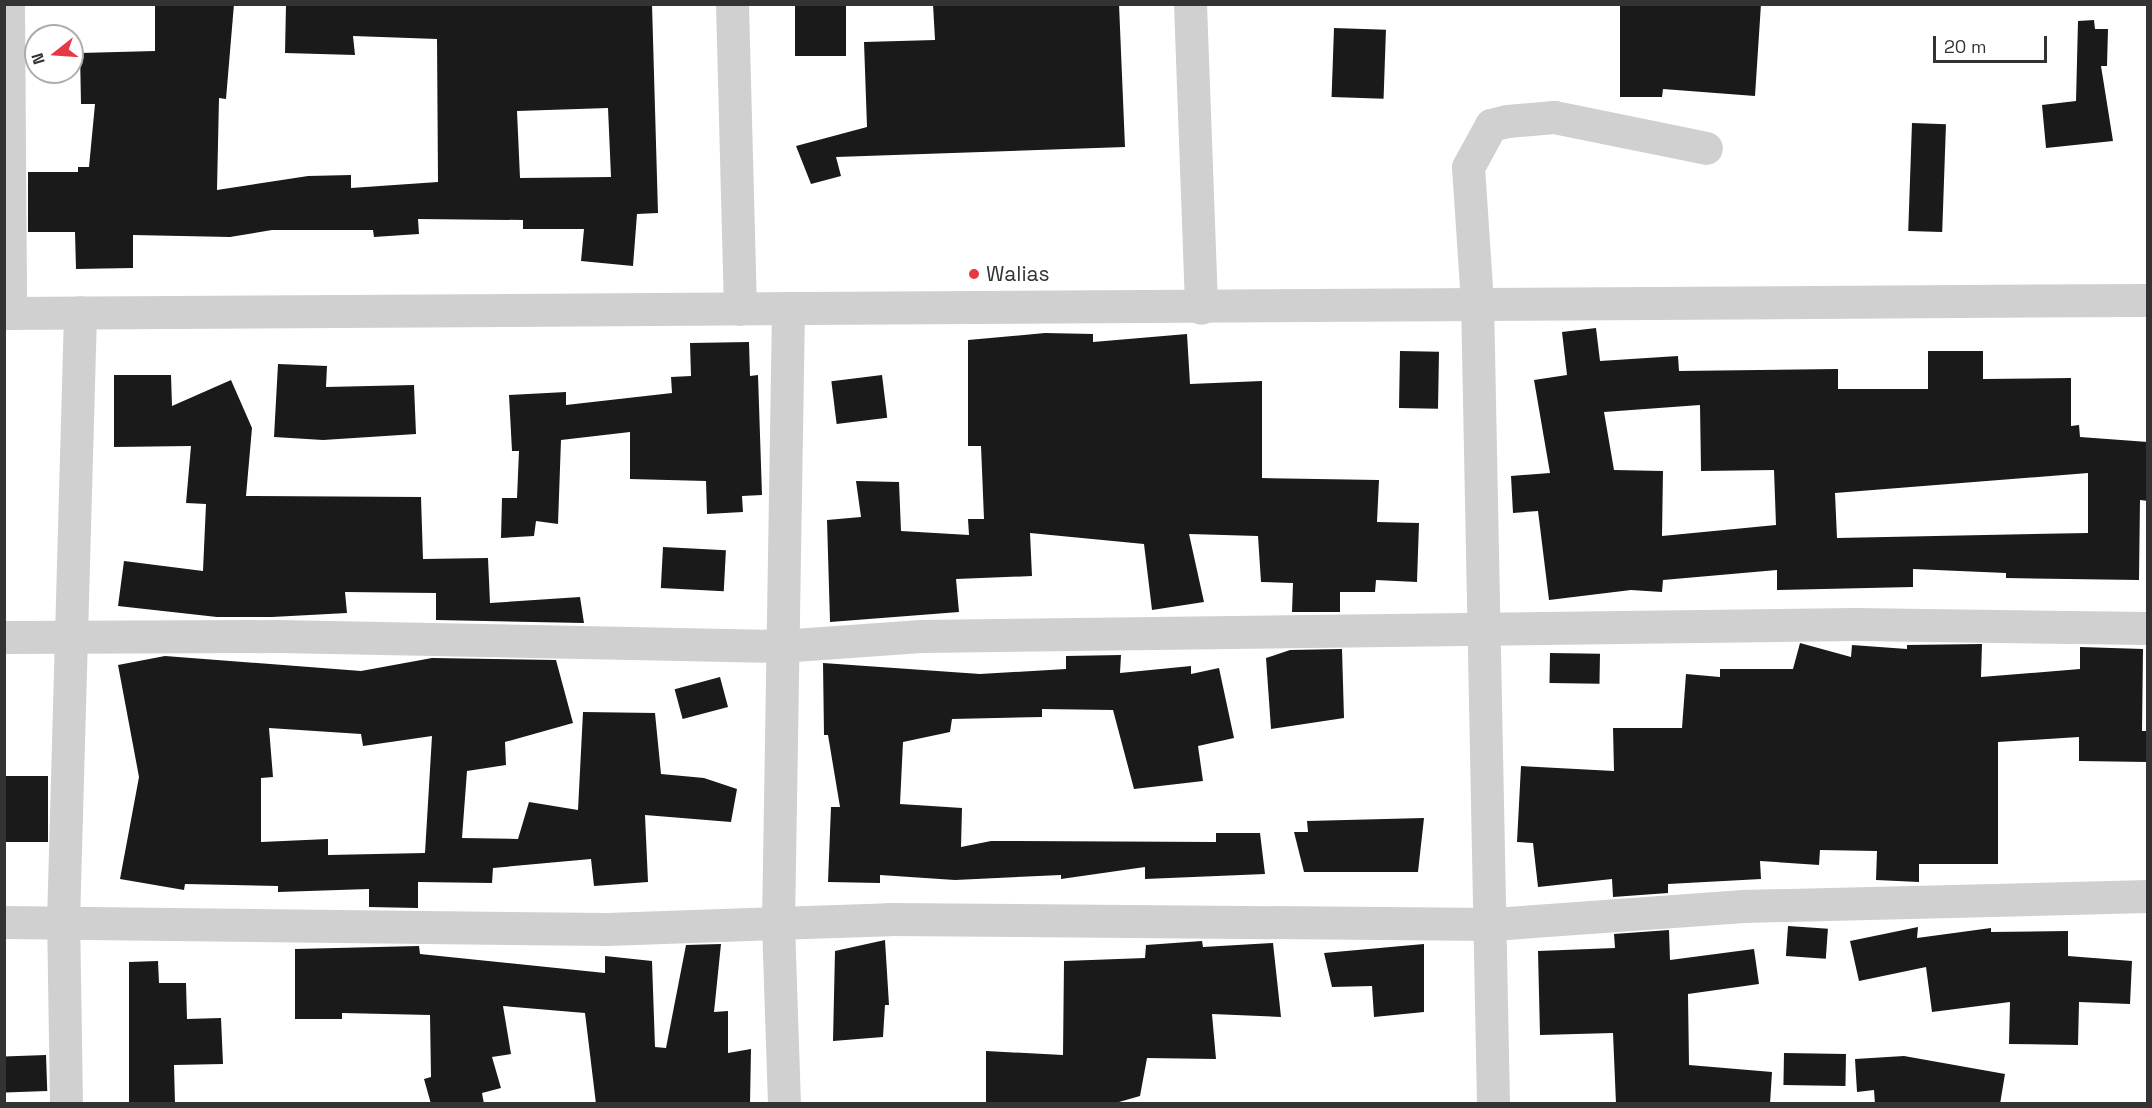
<!DOCTYPE html>
<style>
body{margin:0}
#map{position:relative;width:2152px;height:1108px;overflow:hidden;background:#fff;font-family:"Space Grotesk",sans-serif}
div>[style]{position:absolute}
[style*='--x']{left:calc(var(--x)*1px);top:calc(var(--y)*1px);width:calc(var(--w)*1px);rotate:calc(var(--a)*1deg)}
.building>*{inset:0;background:#1a1a1a;transform-origin:0 0}
.minor>*{height:33px;margin:-16.5px;padding:0 16.5px;transform-origin:16.5px;border-radius:16.5px;background:#d0d0d0}
.dots>*{width:16px;height:16px;translate:-50% -50%;box-sizing:border-box;border:3px solid #fff;border-radius:50%}
span{translate:-50% -50%;white-space:nowrap;text-align:center;line-height:1.15;-webkit-text-stroke:6px #fff;paint-order:stroke}
.poi-label{font-size:21px;color:#333}
.left{translate:0 -50%;text-align:left}
.frame{position:absolute;inset:0;border:6px solid #333;pointer-events:none}
.north{position:absolute;left:24px;top:24px;width:60px;height:60px;box-sizing:border-box;background:#fff;border:2px solid #adadad;border-radius:50%;rotate:253deg;font-size:16px;font-weight:700;line-height:24px;text-align:center;color:#333}
.north::after{content:'';display:block;margin:auto;width:21px;height:27px;background:#e63946;clip-path:polygon(50% 0,100% 100%,50% 72%,0 100%)}
.scale{position:absolute;left:1933px;top:36px;width:114px;height:27px;box-sizing:border-box;border:3px solid #333;border-top:0;padding-left:8px;font-size:18px;line-height:21px;white-space:nowrap;color:#333;-webkit-text-stroke:4px #fff;paint-order:stroke}
</style>
<div id="map">
<div class="building">
<div style="clip-path:polygon(evenodd,155px 4px,234px 4px,226px 99px,219px 98px,217px 190px,308px 176px,351px 175px,351px 188px,438px 182px,437px 39px,353px 36px,355px 55px,285px 53px,286px 4px,652px 4px,658px 213px,637px 214px,633px 266px,581px 261px,584px 229px,523px 229px,523px 220px,418px 219px,419px 234px,374px 237px,373px 230px,272px 230px,230px 237px,133px 235px,133px 268px,76px 269px,75px 232px,28px 232px,28px 172px,78px 172px,78px 167px,89px 167px,95px 104px,81px 104px,80px 53px,155px 51px,155px 4px,608px 108px,611px 177px,520px 178px,517px 111px,608px 108px)"></div>
<div style="left:795px;top:4px;width:51px;height:52px"></div>
<div style="clip-path:polygon(933px 4px,1119px 4px,1125px 147px,836px 157px,841px 176px,811px 184px,796px 146px,867px 127px,864px 42px,935px 40px)"></div>
<div style="clip-path:polygon(1620px 4px,1761px 4px,1755px 96px,1663px 89px,1662px 97px,1620px 97px)"></div>
<div style="clip-path:polygon(2094px 20px,2095px 29px,2108px 29px,2107px 66px,2101px 66px,2113px 141px,2046px 148px,2042px 105px,2076px 101px,2078px 21px)"></div>
<div style="left:1334px;top:28px;width:52px;height:69px;rotate:2deg"></div>
<div style="left:1912px;top:123px;width:34px;height:108px;rotate:2deg"></div>
<div style="clip-path:polygon(evenodd,1596px 328px,1600px 361px,1678px 356px,1679px 371px,1838px 369px,1838px 389px,1928px 389px,1928px 351px,1983px 351px,1983px 379px,2071px 378px,2071px 426px,2079px 425px,2080px 437px,2148px 442px,2148px 501px,2140px 500px,2139px 580px,2006px 578px,2006px 573px,1913px 569px,1913px 587px,1777px 590px,1777px 570px,1663px 580px,1662px 592px,1631px 590px,1549px 600px,1538px 511px,1513px 513px,1511px 476px,1550px 473px,1534px 380px,1567px 375px,1562px 332px,1596px 328px,1700px 405px,1701px 471px,1774px 470px,1776px 525px,1662px 536px,1663px 471px,1614px 470px,1604px 412px,1700px 405px,1596px 328px,2088px 473px,2088px 533px,1837px 538px,1835px 493px,2088px 473px)"></div>
<div style="clip-path:polygon(1045px 333px,1093px 334px,1093px 342px,1187px 334px,1190px 384px,1262px 381px,1262px 478px,1379px 480px,1377px 522px,1419px 523px,1417px 582px,1376px 580px,1375px 592px,1340px 592px,1340px 612px,1292px 612px,1293px 583px,1261px 582px,1258px 536px,1189px 534px,1204px 602px,1152px 610px,1144px 544px,1030px 533px,1032px 576px,956px 579px,959px 612px,830px 622px,827px 520px,861px 517px,856px 481px,899px 482px,901px 531px,969px 535px,968px 519px,984px 519px,981px 446px,968px 446px,968px 340px)"></div>
<div style="clip-path:polygon(749px 342px,750px 376px,758px 375px,762px 495px,742px 496px,743px 512px,707px 514px,706px 481px,630px 479px,630px 432px,561px 440px,558px 524px,536px 521px,534px 536px,501px 538px,502px 498px,517px 498px,519px 451px,512px 451px,509px 395px,566px 392px,566px 405px,672px 393px,671px 377px,691px 376px,690px 343px)"></div>
<div style="left:1400px;top:351px;width:39px;height:57px;rotate:1deg"></div>
<div style="clip-path:polygon(278px 364px,327px 366px,326px 387px,414px 385px,416px 434px,323px 440px,274px 437px)"></div>
<div style="clip-path:polygon(114px 375px,171px 375px,172px 406px,231px 380px,252px 428px,246px 496px,421px 497px,423px 559px,488px 558px,490px 603px,580px 597px,584px 623px,436px 620px,436px 593px,345px 592px,347px 613px,272px 617px,217px 617px,118px 606px,124px 561px,203px 571px,206px 504px,186px 503px,191px 446px,114px 447px)"></div>
<div style="left:882px;top:375px;width:43px;height:51px;rotate:83deg"></div>
<div style="left:663px;top:547px;width:63px;height:41px;rotate:3deg"></div>
<div style="clip-path:polygon(1800px 643px,1851px 657px,1852px 645px,1907px 649px,1907px 645px,1982px 644px,1981px 677px,2080px 669px,2080px 647px,2143px 649px,2142px 731px,2148px 731px,2148px 762px,2079px 761px,2079px 737px,1998px 742px,1998px 864px,1919px 864px,1919px 882px,1876px 880px,1877px 851px,1820px 850px,1819px 865px,1760px 861px,1761px 879px,1668px 884px,1668px 893px,1613px 897px,1612px 879px,1538px 887px,1533px 843px,1517px 842px,1521px 766px,1614px 771px,1613px 728px,1682px 728px,1686px 674px,1720px 677px,1720px 669px,1793px 669px)"></div>
<div style="clip-path:polygon(1342px 649px,1344px 718px,1271px 729px,1266px 658px,1290px 650px)"></div>
<div style="left:1550px;top:653px;width:50px;height:30px;rotate:1deg"></div>
<div style="clip-path:polygon(1121px 655px,1120px 673px,1191px 666px,1191px 674px,1219px 668px,1234px 738px,1198px 746px,1203px 781px,1134px 789px,1113px 710px,1042px 709px,1042px 717px,952px 719px,950px 732px,903px 742px,900px 804px,962px 808px,961px 847px,991px 841px,1216px 842px,1216px 833px,1260px 833px,1265px 874px,1145px 879px,1145px 867px,1061px 879px,1061px 875px,955px 880px,880px 875px,880px 883px,828px 882px,831px 807px,840px 807px,828px 735px,824px 735px,823px 663px,980px 674px,1066px 669px,1066px 656px)"></div>
<div style="clip-path:polygon(evenodd,165px 656px,361px 671px,432px 658px,556px 660px,573px 723px,505px 742px,506px 765px,467px 771px,462px 838px,518px 839px,529px 802px,578px 810px,583px 712px,655px 713px,661px 774px,704px 778px,737px 789px,731px 822px,645px 815px,648px 882px,594px 886px,591px 859px,493px 868px,492px 883px,418px 882px,418px 908px,369px 907px,369px 889px,278px 892px,278px 886px,185px 884px,184px 890px,120px 879px,139px 777px,118px 665px,165px 656px,269px 728px,361px 734px,363px 746px,432px 736px,425px 853px,328px 855px,328px 839px,261px 842px,261px 778px,273px 777px,269px 728px)"></div>
<div style="left:720px;top:677px;width:31px;height:47px;rotate:75deg"></div>
<div style="left:4px;top:776px;width:44px;height:66px"></div>
<div style="clip-path:polygon(1424px 818px,1418px 872px,1304px 872px,1294px 832px,1308px 832px,1307px 821px)"></div>
<div style="left:1788px;top:926px;width:40px;height:30px;rotate:4deg"></div>
<div style="clip-path:polygon(1918px 927px,1917px 938px,1991px 928px,1991px 932px,2068px 931px,2068px 956px,2132px 961px,2130px 1004px,2079px 1002px,2078px 1045px,2009px 1044px,2010px 1002px,1932px 1012px,1926px 967px,1859px 981px,1850px 941px)"></div>
<div style="clip-path:polygon(1669px 930px,1670px 960px,1754px 949px,1759px 984px,1688px 994px,1689px 1065px,1772px 1072px,1770px 1104px,1616px 1104px,1613px 1033px,1540px 1035px,1538px 951px,1615px 948px,1614px 934px)"></div>
<div style="clip-path:polygon(885px 940px,889px 1005px,885px 1005px,883px 1037px,833px 1041px,835px 951px)"></div>
<div style="clip-path:polygon(1202px 941px,1203px 947px,1273px 943px,1281px 1017px,1212px 1014px,1216px 1059px,1147px 1058px,1140px 1096px,1112px 1104px,986px 1104px,986px 1051px,1063px 1055px,1064px 961px,1145px 958px,1146px 945px)"></div>
<div style="clip-path:polygon(721px 944px,714px 1012px,728px 1011px,728px 1053px,751px 1049px,750px 1104px,596px 1104px,585px 1013px,503px 1006px,511px 1054px,492px 1057px,501px 1088px,482px 1093px,484px 1104px,431px 1104px,424px 1079px,431px 1077px,430px 1015px,342px 1013px,342px 1019px,295px 1019px,295px 949px,419px 946px,420px 954px,605px 973px,605px 956px,652px 961px,655px 1047px,666px 1048px,686px 945px)"></div>
<div style="clip-path:polygon(1424px 944px,1424px 1012px,1374px 1017px,1372px 986px,1332px 987px,1324px 953px)"></div>
<div style="clip-path:polygon(158px 961px,159px 983px,186px 983px,187px 1019px,221px 1018px,223px 1064px,174px 1065px,175px 1104px,129px 1104px,129px 962px)"></div>
<div style="left:1784px;top:1053px;width:62px;height:32px;rotate:1deg"></div>
<div style="left:46px;top:1055px;width:36px;height:42px;rotate:88deg"></div>
<div style="clip-path:polygon(1904px 1056px,2005px 1074px,2000px 1104px,1875px 1104px,1874px 1090px,1857px 1092px,1855px 1059px)"></div>
</div>
<div class="minor">
<div style="--x:8;--y:4;--w:309;--a:89.6"></div>
<div style="--x:732;--y:4;--w:305;--a:88.5"></div>
<div style="--x:1190;--y:4;--w:304;--a:87.9"></div>
<div style="--x:4;--y:313;--w:2144;--a:-0.35"></div>
<div style="--x:4;--y:637;--w:274;--a:-0.2"></div>
<div style="--x:278;--y:636;--w:502;--a:1.14"></div>
<div style="--x:780;--y:646;--w:141;--a:-4.1"></div>
<div style="--x:921;--y:636;--w:933;--a:-0.74"></div>
<div style="--x:1854;--y:624;--w:294;--a:0.8"></div>
<div style="--x:4;--y:922;--w:603;--a:0.67"></div>
<div style="--x:607;--y:929;--w:282;--a:-2"></div>
<div style="--x:889;--y:919;--w:604;--a:0.47"></div>
<div style="--x:1493;--y:924;--w:251;--a:-4.1"></div>
<div style="--x:1743;--y:906;--w:405;--a:-1.4"></div>
<div style="--x:66;--y:1104;--w:182;--a:-90.9"></div>
<div style="--x:63;--y:922;--w:610;--a:-88.4"></div>
<div style="--x:784;--y:1104;--w:179;--a:-91.9"></div>
<div style="--x:778;--y:925;--w:617;--a:-89.07"></div>
<div style="--x:1493;--y:1104;--w:802;--a:-91.14"></div>
<div style="--x:1477;--y:302;--w:135;--a:-93.8"></div>
<div style="--x:1468;--y:167;--w:48;--a:-61.3"></div>
<div style="--x:1491;--y:125;--w:16;--a:-14"></div>
<div style="--x:1507;--y:121;--w:47;--a:-4.9"></div>
<div style="--x:1554;--y:117;--w:155;--a:11.5"></div>
</div>
<div class="dots">
<div style="left:974px;top:274px;background:#e63946"></div>
</div>
<div class="poi-label">
<span class="left" style="left:986px;top:274px">Walias</span>
</div>
<div class="frame"></div>
<div class="north">N</div>
<div class="scale">20 m</div>
</div>
